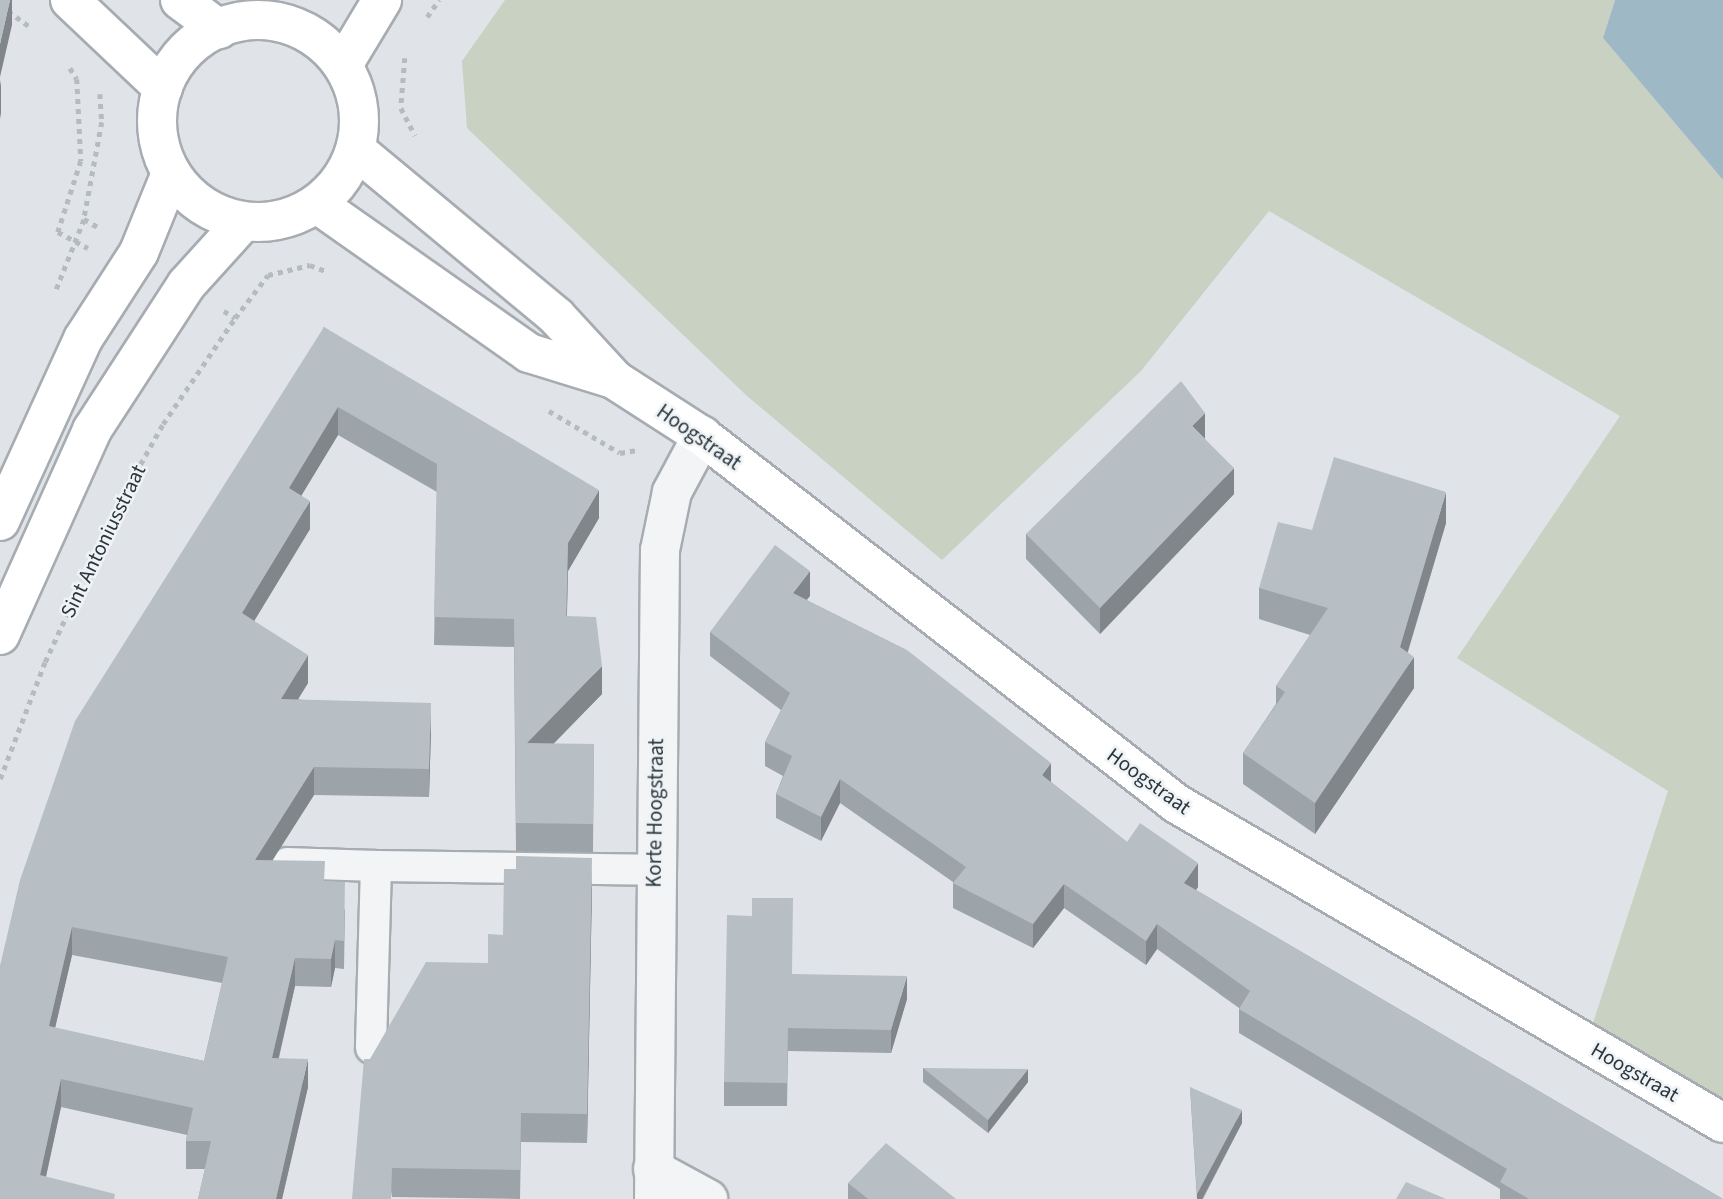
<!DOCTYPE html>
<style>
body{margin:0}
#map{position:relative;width:1723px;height:1199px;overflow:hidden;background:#e0e4e8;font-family:"Source Sans 3",sans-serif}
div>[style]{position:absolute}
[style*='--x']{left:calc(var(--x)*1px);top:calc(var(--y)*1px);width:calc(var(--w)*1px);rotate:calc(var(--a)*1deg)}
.green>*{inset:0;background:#c8d1c2}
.water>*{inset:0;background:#9eb8c5}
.path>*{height:4.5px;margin-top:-2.25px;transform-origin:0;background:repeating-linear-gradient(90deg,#b6bbbe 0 5px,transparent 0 10px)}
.roads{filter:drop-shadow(2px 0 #a6acb1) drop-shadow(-2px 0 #a6acb1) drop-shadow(0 2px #a6acb1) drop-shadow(0 -2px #a6acb1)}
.lane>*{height:30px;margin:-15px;padding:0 15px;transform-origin:15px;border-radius:15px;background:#f2f4f6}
.street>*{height:38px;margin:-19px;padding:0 19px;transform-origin:19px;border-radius:19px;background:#f2f4f6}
.secondary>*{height:38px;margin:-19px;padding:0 19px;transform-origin:19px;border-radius:19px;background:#fff}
.secondary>.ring{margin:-19px;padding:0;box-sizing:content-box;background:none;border:38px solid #fff;border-radius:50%}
.wall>*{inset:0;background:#9da4a9}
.shaded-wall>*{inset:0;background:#808689}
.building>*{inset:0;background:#b7bfc4}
span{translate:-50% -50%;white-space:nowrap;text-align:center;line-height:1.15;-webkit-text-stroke:5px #eff3f5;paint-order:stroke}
.street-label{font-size:21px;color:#2a353d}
</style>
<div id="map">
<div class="green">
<div style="clip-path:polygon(505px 0,1615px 0,1603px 38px,1723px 180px,1723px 1099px,1593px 1023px,1668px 791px,1457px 658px,1620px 416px,1269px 211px,1141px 371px,942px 560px,747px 396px,467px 128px,462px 61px)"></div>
</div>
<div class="water">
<div style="clip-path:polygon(1615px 0,1723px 0,1723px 180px,1603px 38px)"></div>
</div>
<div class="path">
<div style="--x:0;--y:5;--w:37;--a:36"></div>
<div style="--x:427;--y:17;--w:21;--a:-55"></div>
<div style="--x:405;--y:58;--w:50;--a:94.6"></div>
<div style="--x:401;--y:108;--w:31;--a:63"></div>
<div style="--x:70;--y:68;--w:13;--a:58"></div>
<div style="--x:77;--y:79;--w:82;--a:87.2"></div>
<div style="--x:81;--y:161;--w:75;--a:107.9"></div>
<div style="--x:58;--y:232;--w:34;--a:28"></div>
<div style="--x:100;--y:94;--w:28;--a:86"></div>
<div style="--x:102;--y:122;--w:99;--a:100.5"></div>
<div style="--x:84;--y:219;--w:20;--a:30"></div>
<div style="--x:56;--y:289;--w:75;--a:-68.2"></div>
<div style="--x:224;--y:311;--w:13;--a:32"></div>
<div style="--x:235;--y:318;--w:54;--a:-52.5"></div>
<div style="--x:268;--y:275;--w:43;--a:-13.4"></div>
<div style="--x:310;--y:265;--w:17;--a:21"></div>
<div style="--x:549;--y:411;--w:82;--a:30.6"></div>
<div style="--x:620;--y:453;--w:17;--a:-10"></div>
<div style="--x:0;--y:779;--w:125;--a:-69"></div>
<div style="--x:45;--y:662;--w:170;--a:-65.2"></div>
<div style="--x:116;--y:508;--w:96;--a:-60.8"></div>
<div style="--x:163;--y:424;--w:128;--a:-55.8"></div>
</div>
<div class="roads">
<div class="lane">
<div style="--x:287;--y:863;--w:89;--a:1.9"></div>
<div style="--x:376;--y:866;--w:182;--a:91.6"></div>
<div style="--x:376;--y:866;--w:279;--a:0.8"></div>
</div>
<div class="street">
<div style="--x:653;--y:1169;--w:63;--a:28.6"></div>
<div style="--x:654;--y:1199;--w:649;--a:-89.47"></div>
<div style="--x:660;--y:550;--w:59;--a:-78.3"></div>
<div style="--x:672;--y:492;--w:64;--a:-61.8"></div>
</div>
<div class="secondary">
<div style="--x:70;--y:0;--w:128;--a:43.4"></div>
<div style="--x:180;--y:0;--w:49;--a:36.6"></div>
<div class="ring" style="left:157px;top:20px;width:164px;height:164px"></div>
<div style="--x:343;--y:65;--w:76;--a:-59"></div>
<div style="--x:356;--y:150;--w:260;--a:39.7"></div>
<div style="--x:556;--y:316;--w:87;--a:47.3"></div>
<div style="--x:615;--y:380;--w:103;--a:32.8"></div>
<div style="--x:702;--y:436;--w:601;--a:37.77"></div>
<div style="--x:1177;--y:804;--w:632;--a:30.3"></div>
<div style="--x:317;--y:204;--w:259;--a:35.1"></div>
<div style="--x:529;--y:353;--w:88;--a:17.2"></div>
<div style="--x:0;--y:521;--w:200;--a:-65.5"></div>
<div style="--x:83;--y:339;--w:103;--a:-57.2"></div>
<div style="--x:139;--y:252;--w:85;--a:-67.9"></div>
<div style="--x:0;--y:635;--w:225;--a:-65.8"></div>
<div style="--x:92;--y:430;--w:173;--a:-57"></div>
<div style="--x:186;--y:285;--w:85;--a:-47.9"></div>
</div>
</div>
<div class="wall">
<div style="clip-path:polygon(evenodd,324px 327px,599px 518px,568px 571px,567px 616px,602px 694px,553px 744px,594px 744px,593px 852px,516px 851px,514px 647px,434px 645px,437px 492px,338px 435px,301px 496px,310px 529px,254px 621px,308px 683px,298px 699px,431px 731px,429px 797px,314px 795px,272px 860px,325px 881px,345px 910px,344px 969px,335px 968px,331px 987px,295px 986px,279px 1058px,308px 1087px,282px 1199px,198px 1199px,205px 1169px,186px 1169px,186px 1141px,187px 1135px,61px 1107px,46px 1177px,115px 1199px,0 1199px,0 966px,324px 327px,72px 955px,222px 983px,204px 1061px,55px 1028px,72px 955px)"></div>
<div style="clip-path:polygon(1205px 439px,1234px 494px,1100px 634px,1026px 559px,1026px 534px)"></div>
<div style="clip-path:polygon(1446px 523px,1408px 652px,1414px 688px,1315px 834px,1243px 784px,1243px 753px,1276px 704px,1276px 686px,1310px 635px,1259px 619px,1259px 588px,1312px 530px)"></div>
<div style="clip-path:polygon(810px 596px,806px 600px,1051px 782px,1127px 842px,1198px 887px,1196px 890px,1723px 1199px,1500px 1199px,1500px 1189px,1239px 1033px,1239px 1008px,1157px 949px,1146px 965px,1064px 908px,1033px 948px,953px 908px,953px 882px,840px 803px,821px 841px,776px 818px,776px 794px,783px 776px,765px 766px,765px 742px,781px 710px,710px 656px,710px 632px)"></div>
<div style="clip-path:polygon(592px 887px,587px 1143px,521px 1142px,520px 1199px,392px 1197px,370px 1059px,488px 963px,503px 935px)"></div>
<div style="clip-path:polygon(792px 974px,907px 999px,891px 1053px,788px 1051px,787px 1106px,724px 1106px,724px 1082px)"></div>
<div style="clip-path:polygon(923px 1068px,1028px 1082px,988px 1133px,923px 1082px)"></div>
<div style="clip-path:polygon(1190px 1087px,1242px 1123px,1203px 1199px,1197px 1199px)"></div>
<div style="clip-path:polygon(848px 1183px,956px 1199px,848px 1199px)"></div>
</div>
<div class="shaded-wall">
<div style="clip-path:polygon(10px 0,12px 0,12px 25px,0 77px,0 44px)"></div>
<div style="clip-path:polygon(1px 80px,1px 113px,0 119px,0 86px)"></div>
<div style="clip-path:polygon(338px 407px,338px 435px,289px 516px,289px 488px)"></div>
<div style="clip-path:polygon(1205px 413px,1205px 439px,1192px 426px)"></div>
<div style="clip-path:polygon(1234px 468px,1234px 494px,1100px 634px,1100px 608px)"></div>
<div style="clip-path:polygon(599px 490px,599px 518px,568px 571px,566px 644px,568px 543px)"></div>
<div style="clip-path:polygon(1446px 492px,1446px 523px,1400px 677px,1414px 657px,1414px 688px,1315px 834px,1315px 803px,1400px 647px)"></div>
<div style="clip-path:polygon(310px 501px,310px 529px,242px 641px,242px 613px)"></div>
<div style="clip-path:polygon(810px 571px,810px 596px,793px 617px,793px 593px)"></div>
<div style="clip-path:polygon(308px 655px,308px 683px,281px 727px,281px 699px)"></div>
<div style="clip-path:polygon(602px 666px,602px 694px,527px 771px,527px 743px)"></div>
<div style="clip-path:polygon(431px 703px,431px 731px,429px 797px,429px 769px)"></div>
<div style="clip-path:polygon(1051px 763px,1051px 788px,1042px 775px)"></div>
<div style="clip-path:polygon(314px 767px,314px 795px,255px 888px,255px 860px)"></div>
<div style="clip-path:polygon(840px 779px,840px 803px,821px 841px,821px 817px)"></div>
<div style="clip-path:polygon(592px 858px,592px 887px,587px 1143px,587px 1114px)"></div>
<div style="clip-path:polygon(1198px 863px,1198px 887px,1184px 907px,1184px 883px)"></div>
<div style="clip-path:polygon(1064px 884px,1064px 908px,1033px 948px,1033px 924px)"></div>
<div style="clip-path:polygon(1157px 924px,1157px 949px,1146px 965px,1146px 941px)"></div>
<div style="clip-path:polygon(72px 927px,72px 955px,49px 1054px,49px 1026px)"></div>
<div style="clip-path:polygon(335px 940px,335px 968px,331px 987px,331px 959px)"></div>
<div style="clip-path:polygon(295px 958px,295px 986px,272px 1086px,272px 1058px)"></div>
<div style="clip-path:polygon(907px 976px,907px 999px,891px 1053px,891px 1030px)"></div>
<div style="clip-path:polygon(308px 1059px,308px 1087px,282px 1199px,276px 1199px)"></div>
<div style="clip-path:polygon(1028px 1069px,1028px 1082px,988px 1133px,988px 1120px)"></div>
<div style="clip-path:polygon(61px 1079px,61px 1107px,41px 1199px,40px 1175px)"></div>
<div style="clip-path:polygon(1242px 1110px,1242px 1123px,1202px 1199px,1197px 1199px,1197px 1194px)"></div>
</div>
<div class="building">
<div style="clip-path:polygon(0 0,10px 0,0 44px)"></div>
<div style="clip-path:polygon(evenodd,324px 327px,599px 490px,568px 543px,566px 616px,596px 617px,602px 666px,527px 743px,594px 744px,593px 824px,516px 823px,514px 619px,434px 617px,437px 464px,338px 407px,289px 488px,310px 501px,242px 613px,308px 655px,281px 699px,431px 703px,429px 769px,314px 767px,255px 860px,325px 861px,324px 881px,345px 882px,344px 941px,335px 940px,331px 959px,295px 958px,272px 1058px,308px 1059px,276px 1199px,198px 1199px,211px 1141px,186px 1141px,193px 1108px,61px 1079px,40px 1175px,115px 1194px,114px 1199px,0 1199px,0 966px,20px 880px,75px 721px,324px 327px,72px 927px,228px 957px,204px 1061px,49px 1026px,72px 927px)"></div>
<div style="clip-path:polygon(1181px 381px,1205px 413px,1192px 426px,1234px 468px,1100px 608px,1026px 534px)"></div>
<div style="clip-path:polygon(1334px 457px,1446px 492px,1400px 647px,1414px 657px,1315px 803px,1243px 753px,1285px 692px,1276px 686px,1328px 608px,1259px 588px,1278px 522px,1312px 530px)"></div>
<div style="clip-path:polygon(775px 545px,810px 571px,793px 593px,907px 650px,1051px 763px,1042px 775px,1127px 842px,1140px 823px,1198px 863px,1184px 883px,1723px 1199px,1529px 1199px,1500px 1182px,1507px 1169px,1239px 1009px,1250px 991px,1157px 924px,1146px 941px,1064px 884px,1033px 924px,953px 883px,966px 867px,840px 779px,821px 817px,776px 794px,792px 756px,765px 742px,790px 693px,710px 632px)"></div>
<div style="clip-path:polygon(516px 856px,592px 858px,587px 1114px,521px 1113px,520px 1170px,392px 1168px,391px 1199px,352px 1199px,364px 1059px,370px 1059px,426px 962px,488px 963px,488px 934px,503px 935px,504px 869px,516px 869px)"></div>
<div style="clip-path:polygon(752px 898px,793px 898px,792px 974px,907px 976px,891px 1030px,788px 1028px,787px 1083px,724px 1082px,727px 915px,752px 916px)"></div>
<div style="clip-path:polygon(923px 1068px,1028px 1069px,988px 1120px)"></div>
<div style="clip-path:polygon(1190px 1087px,1242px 1110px,1197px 1194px)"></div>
<div style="clip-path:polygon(886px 1143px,956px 1199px,868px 1199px,848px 1183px)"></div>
<div style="clip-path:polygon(1406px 1182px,1446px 1199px,1396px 1199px)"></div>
</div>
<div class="street-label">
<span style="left:699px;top:437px;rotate:35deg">Hoogstraat</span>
<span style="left:103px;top:541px;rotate:-64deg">Sint Antoniusstraat</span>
<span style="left:1149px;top:781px;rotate:36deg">Hoogstraat</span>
<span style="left:655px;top:813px;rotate:-89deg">Korte Hoogstraat</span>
<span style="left:1635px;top:1072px;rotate:30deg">Hoogstraat</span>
</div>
</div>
